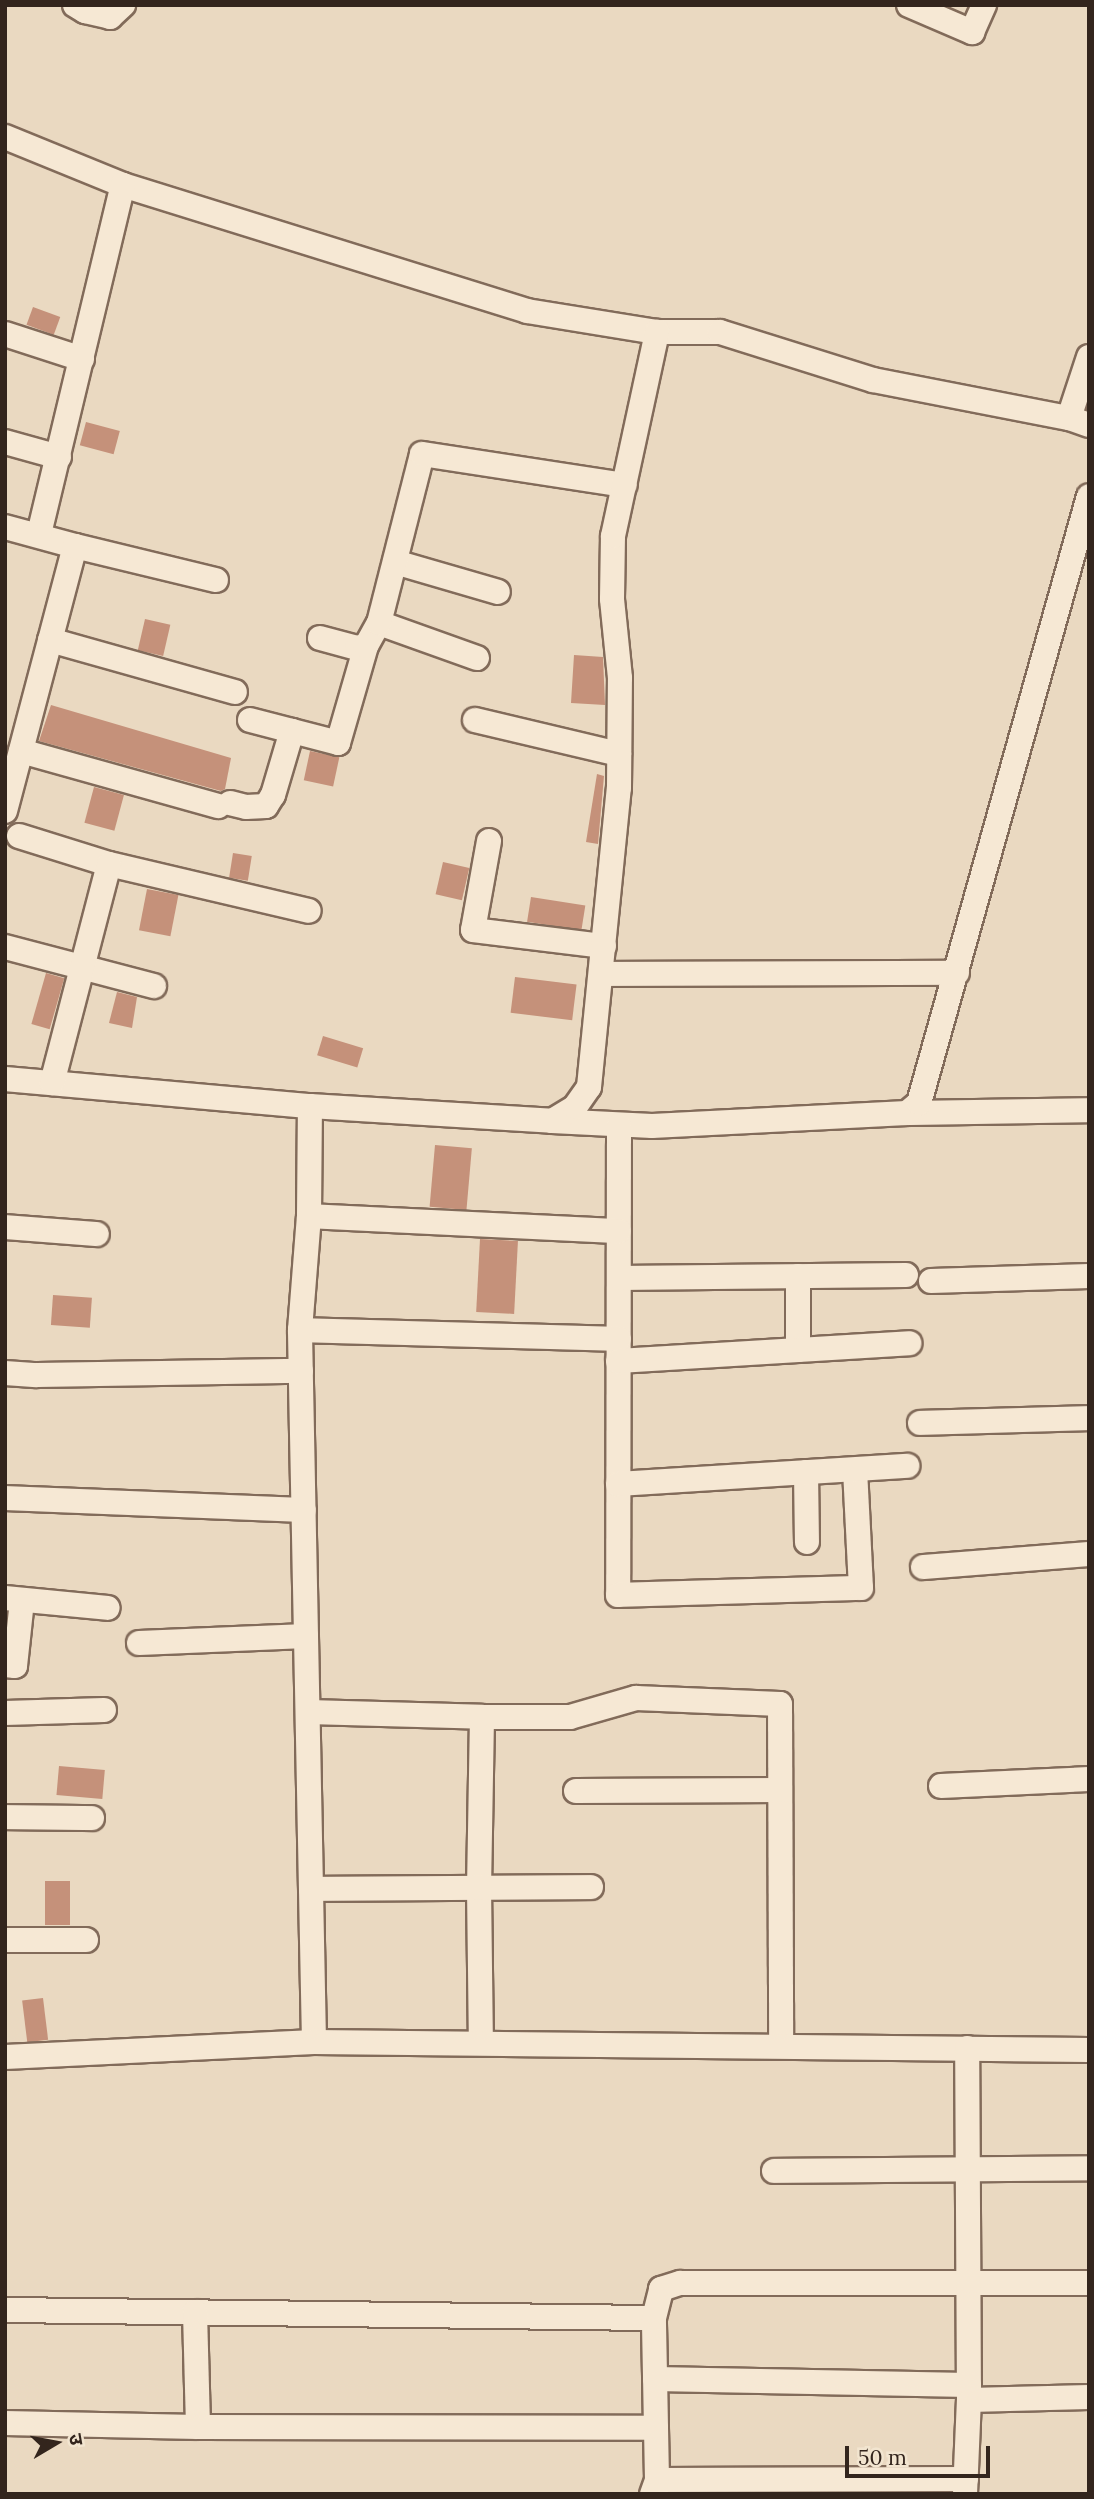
<!DOCTYPE html>
<meta charset="utf-8">
<style>
body{margin:0}
#map{position:relative;width:1094px;height:2499px;overflow:hidden;background:#ead9c1;font-family:Lora,"Noto Sans Devanagari",serif}
div>[style]{position:absolute}
[style*='--x']{left:calc(var(--x)*1px);top:calc(var(--y)*1px);width:calc(var(--w)*1px);rotate:calc(var(--a)*1deg)}
.building>*{inset:0;background:#c5917a;transform-origin:0 0}
.roads{filter:drop-shadow(2px 0 #826b5a) drop-shadow(-2px 0 #826b5a) drop-shadow(0 2px #826b5a) drop-shadow(0 -2px #826b5a)}
.minor>*{height:24px;margin:-12px;padding:0 12px;transform-origin:12px;border-radius:12px;background:#f6e8d4}
span{translate:-50% -50%;white-space:nowrap;text-align:center;line-height:1.15;-webkit-text-stroke:5px #f2e5d0;paint-order:stroke}
.frame{position:absolute;inset:0;border:7px solid #33251d;pointer-events:none}
.north{position:absolute;left:21px;top:2408px;width:70px;height:70px;-webkit-text-stroke:5px #f2e5d0;paint-order:stroke;rotate:80deg;font-size:19px;font-weight:700;line-height:28px;text-align:center;color:#33251d}
.north::after{content:'';display:block;margin:auto;width:24px;height:32px;background:#33251d;clip-path:polygon(50% 0,100% 100%,50% 72%,0 100%)}
.scale{position:absolute;left:845px;top:2446px;width:145px;height:32px;box-sizing:border-box;border:4px solid #33251d;border-top:0;padding-left:9px;font-size:21px;line-height:24px;white-space:nowrap;color:#33251d;-webkit-text-stroke:5px #f2e5d0;paint-order:stroke}
</style>
<div id="map">
<div class="building">
<div style="left:33px;top:307px;width:29px;height:19px;rotate:20deg"></div>
<div style="left:86px;top:422px;width:35px;height:24px;rotate:15deg"></div>
<div style="left:145px;top:619px;width:26px;height:32px;rotate:13deg"></div>
<div style="clip-path:polygon(574px 655px,603px 657px,605px 705px,571px 703px)"></div>
<div style="clip-path:polygon(51px 705px,231px 758px,225px 789px,221px 791px,39px 741px)"></div>
<div style="left:310px;top:751px;width:30px;height:30px;rotate:12deg"></div>
<div style="clip-path:polygon(597px 774px,604px 776px,598px 844px,586px 842px)"></div>
<div style="left:94px;top:787px;width:31px;height:37px;rotate:15deg"></div>
<div style="left:233px;top:853px;width:19px;height:25px;rotate:9deg"></div>
<div style="left:443px;top:862px;width:27px;height:33px;rotate:13deg"></div>
<div style="left:147px;top:889px;width:32px;height:42px;rotate:11deg"></div>
<div style="left:531px;top:897px;width:55px;height:25px;rotate:9deg"></div>
<div style="left:46px;top:973px;width:19px;height:53px;rotate:16deg"></div>
<div style="left:515px;top:977px;width:62px;height:36px;rotate:7deg"></div>
<div style="clip-path:polygon(117px 992px,137px 997px,132px 1028px,109px 1023px)"></div>
<div style="left:323px;top:1036px;width:42px;height:20px;rotate:17deg"></div>
<div style="left:435px;top:1145px;width:37px;height:62px;rotate:5deg"></div>
<div style="left:480px;top:1239px;width:38px;height:73px;rotate:3deg"></div>
<div style="left:53px;top:1295px;width:39px;height:30px;rotate:4deg"></div>
<div style="left:59px;top:1766px;width:46px;height:29px;rotate:5deg"></div>
<div style="left:45px;top:1881px;width:25px;height:44px"></div>
<div style="left:43px;top:1998px;width:42px;height:21px;rotate:83deg"></div>
</div>
<div class="roads">
<div class="minor">
<div style="--x:75;--y:5;--w:12;--a:31"></div>
<div style="--x:85;--y:11;--w:26;--a:13"></div>
<div style="--x:110;--y:17;--w:18;--a:-43"></div>
<div style="--x:909;--y:5;--w:69;--a:23.2"></div>
<div style="--x:972;--y:32;--w:30;--a:-66"></div>
<div style="--x:5;--y:137;--w:127;--a:22.1"></div>
<div style="--x:123;--y:185;--w:423;--a:17.3"></div>
<div style="--x:527;--y:311;--w:132;--a:9.2"></div>
<div style="--x:657;--y:332;--w:63;--a:0"></div>
<div style="--x:720;--y:332;--w:160;--a:17.4"></div>
<div style="--x:873;--y:380;--w:200;--a:11"></div>
<div style="--x:5;--y:334;--w:81;--a:18"></div>
<div style="--x:1089;--y:357;--w:64;--a:108.2"></div>
<div style="--x:1069;--y:418;--w:21;--a:19"></div>
<div style="--x:5;--y:442;--w:56;--a:15.5"></div>
<div style="--x:5;--y:527;--w:73;--a:15.2"></div>
<div style="--x:75;--y:546;--w:274;--a:104.8"></div>
<div style="--x:39;--y:534;--w:359;--a:-76.5"></div>
<div style="--x:75;--y:546;--w:145;--a:13.6"></div>
<div style="--x:395;--y:562;--w:107;--a:16.2"></div>
<div style="--x:379;--y:623;--w:104;--a:19.7"></div>
<div style="--x:320;--y:638;--w:38;--a:15"></div>
<div style="--x:357;--y:648;--w:9;--a:-13"></div>
<div style="--x:50;--y:640;--w:192;--a:15.7"></div>
<div style="--x:250;--y:720;--w:91;--a:14.6"></div>
<div style="--x:338;--y:743;--w:101;--a:-73.9"></div>
<div style="--x:366;--y:646;--w:26;--a:-61"></div>
<div style="--x:379;--y:623;--w:174;--a:-75.7"></div>
<div style="--x:422;--y:454;--w:205;--a:8.7"></div>
<div style="--x:475;--y:720;--w:148;--a:13.3"></div>
<div style="--x:21;--y:751;--w:205;--a:15.6"></div>
<div style="--x:230;--y:803;--w:16;--a:14"></div>
<div style="--x:246;--y:807;--w:20;--a:-3"></div>
<div style="--x:266;--y:806;--w:13;--a:-58"></div>
<div style="--x:273;--y:795;--w:67;--a:-73.5"></div>
<div style="--x:19;--y:836;--w:94;--a:17.3"></div>
<div style="--x:109;--y:864;--w:205;--a:13.2"></div>
<div style="--x:489;--y:841;--w:90;--a:100.2"></div>
<div style="--x:473;--y:930;--w:132;--a:7"></div>
<div style="--x:5;--y:947;--w:154;--a:14.7"></div>
<div style="--x:602;--y:974;--w:355;--a:-0.2"></div>
<div style="--x:5;--y:1079;--w:306;--a:5.1"></div>
<div style="--x:52;--y:1083;--w:226;--a:-75.4"></div>
<div style="--x:907;--y:1113;--w:182;--a:-0.9"></div>
<div style="--x:552;--y:1121;--w:100;--a:2.9"></div>
<div style="--x:652;--y:1126;--w:255;--a:-2.9"></div>
<div style="--x:907;--y:1113;--w:16;--a:-40"></div>
<div style="--x:919;--y:1103;--w:630;--a:-74.35"></div>
<div style="--x:619;--y:1126;--w:469;--a:90.1"></div>
<div style="--x:618;--y:1595;--w:243;--a:-1.7"></div>
<div style="--x:861;--y:1588;--w:118;--a:-92.9"></div>
<div style="--x:309;--y:1216;--w:310;--a:2.8"></div>
<div style="--x:5;--y:1227;--w:92;--a:4.4"></div>
<div style="--x:619;--y:1278;--w:287;--a:-0.6"></div>
<div style="--x:931;--y:1281;--w:158;--a:-1.8"></div>
<div style="--x:300;--y:1330;--w:319;--a:1.6"></div>
<div style="--x:798;--y:1350;--w:74;--a:-90"></div>
<div style="--x:618;--y:1361;--w:292;--a:-3.5"></div>
<div style="--x:5;--y:1373;--w:32;--a:4"></div>
<div style="--x:37;--y:1375;--w:264;--a:-0.9"></div>
<div style="--x:920;--y:1423;--w:169;--a:-1.7"></div>
<div style="--x:806;--y:1472;--w:70;--a:89.2"></div>
<div style="--x:618;--y:1484;--w:290;--a:-3.6"></div>
<div style="--x:5;--y:1498;--w:299;--a:2.3"></div>
<div style="--x:923;--y:1567;--w:167;--a:-4.5"></div>
<div style="--x:5;--y:1598;--w:103;--a:5.5"></div>
<div style="--x:139;--y:1643;--w:167;--a:-2.4"></div>
<div style="--x:5;--y:1665;--w:10;--a:6"></div>
<div style="--x:15;--y:1666;--w:66;--a:-83.9"></div>
<div style="--x:308;--y:1712;--w:174;--a:1.6"></div>
<div style="--x:482;--y:1717;--w:170;--a:91"></div>
<div style="--x:479;--y:1887;--w:156;--a:89.3"></div>
<div style="--x:5;--y:1713;--w:99;--a:-1.7"></div>
<div style="--x:482;--y:1717;--w:88;--a:0"></div>
<div style="--x:570;--y:1717;--w:69;--a:-16.1"></div>
<div style="--x:636;--y:1698;--w:144;--a:2.4"></div>
<div style="--x:780;--y:1704;--w:341;--a:89.8"></div>
<div style="--x:941;--y:1786;--w:148;--a:-2.7"></div>
<div style="--x:576;--y:1791;--w:204;--a:-0.3"></div>
<div style="--x:5;--y:1817;--w:87;--a:0.7"></div>
<div style="--x:311;--y:1889;--w:280;--a:-0.4"></div>
<div style="--x:5;--y:1940;--w:81;--a:0"></div>
<div style="--x:314;--y:2042;--w:712;--a:-91.13"></div>
<div style="--x:300;--y:1330;--w:114;--a:-85.5"></div>
<div style="--x:309;--y:1216;--w:110;--a:-89.5"></div>
<div style="--x:310;--y:1106;--w:242;--a:3.5"></div>
<div style="--x:552;--y:1121;--w:27;--a:-31"></div>
<div style="--x:575;--y:1107;--w:24;--a:-55"></div>
<div style="--x:589;--y:1087;--w:301;--a:-84.3"></div>
<div style="--x:619;--y:788;--w:110;--a:-89.5"></div>
<div style="--x:620;--y:678;--w:79;--a:-95.8"></div>
<div style="--x:612;--y:599;--w:63;--a:-89.1"></div>
<div style="--x:613;--y:536;--w:209;--a:-77.8"></div>
<div style="--x:5;--y:2057;--w:309;--a:-2.8"></div>
<div style="--x:314;--y:2042;--w:775;--a:0.59"></div>
<div style="--x:774;--y:2171;--w:315;--a:-0.5"></div>
<div style="--x:5;--y:2310;--w:649;--a:0.71"></div>
<div style="--x:195;--y:2312;--w:115;--a:88.5"></div>
<div style="--x:655;--y:2379;--w:314;--a:1.1"></div>
<div style="--x:969;--y:2400;--w:120;--a:-1.4"></div>
<div style="--x:5;--y:2423;--w:193;--a:1.2"></div>
<div style="--x:198;--y:2427;--w:458;--a:0.1"></div>
<div style="--x:657;--y:2480;--w:309;--a:-0.2"></div>
<div style="--x:652;--y:2494;--w:15;--a:-70"></div>
<div style="--x:657;--y:2480;--w:162;--a:-91.1"></div>
<div style="--x:654;--y:2318;--w:30;--a:-76"></div>
<div style="--x:661;--y:2289;--w:20;--a:-18"></div>
<div style="--x:680;--y:2283;--w:409;--a:0"></div>
<div style="--x:965;--y:2494;--w:94;--a:-87.6"></div>
<div style="--x:969;--y:2400;--w:352;--a:-90.3"></div>
</div>
</div>
<div class="frame"></div>
<div class="north">उ</div>
<div class="scale">50 m</div>
</div>
